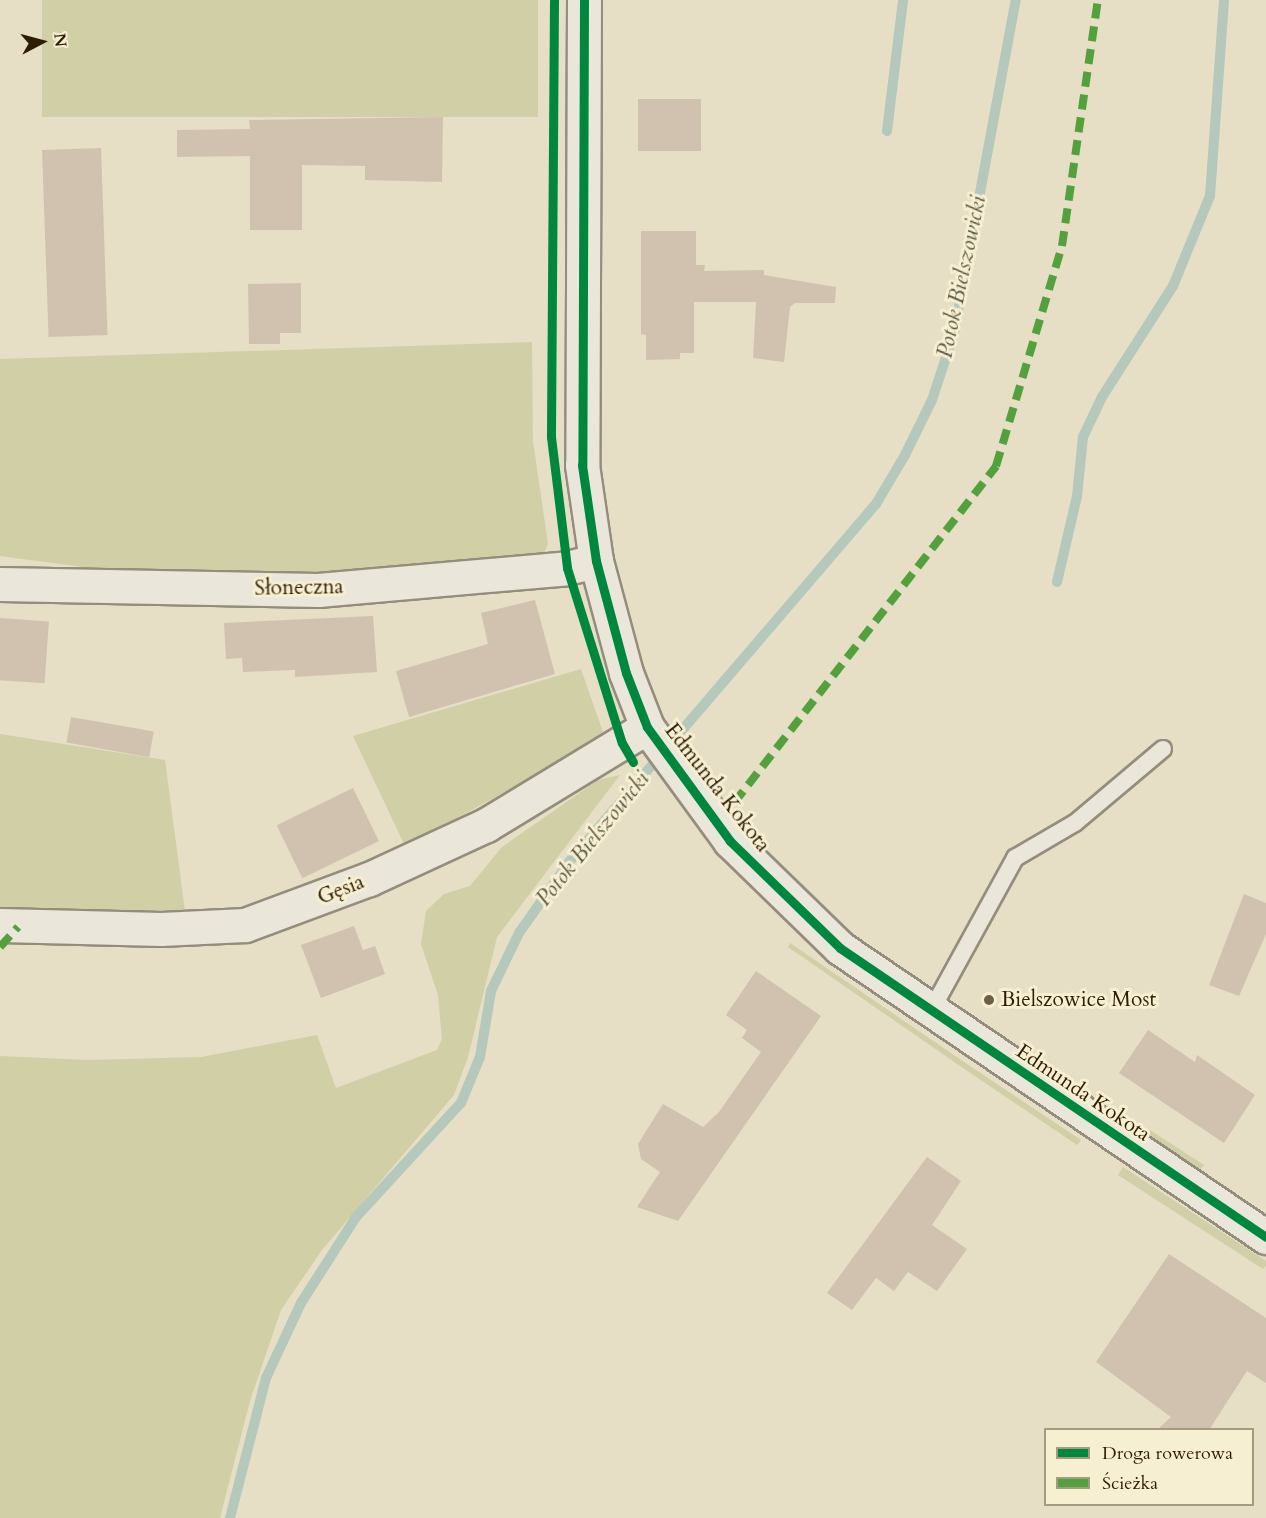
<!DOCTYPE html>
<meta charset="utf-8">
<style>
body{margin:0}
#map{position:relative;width:1266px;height:1518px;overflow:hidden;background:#e6dec5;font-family:Cardo,serif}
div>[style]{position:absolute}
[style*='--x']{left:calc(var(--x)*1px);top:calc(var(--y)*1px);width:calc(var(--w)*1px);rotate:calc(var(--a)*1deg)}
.green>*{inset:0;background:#d1cfa5;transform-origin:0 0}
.stream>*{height:10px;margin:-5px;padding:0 5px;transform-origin:5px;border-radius:5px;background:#b4c8bb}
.building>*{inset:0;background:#d1c2b0;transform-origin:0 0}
.roads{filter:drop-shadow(2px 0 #948d7c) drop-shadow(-2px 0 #948d7c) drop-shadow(0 2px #948d7c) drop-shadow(0 -2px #948d7c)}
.service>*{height:16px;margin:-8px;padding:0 8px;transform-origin:8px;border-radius:8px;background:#eae6d9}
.minor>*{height:33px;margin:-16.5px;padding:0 16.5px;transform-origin:16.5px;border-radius:16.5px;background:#eae6d9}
.tertiary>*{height:33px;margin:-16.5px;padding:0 16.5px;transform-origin:16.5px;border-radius:16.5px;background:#eae6d9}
.quiet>*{height:8px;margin-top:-4px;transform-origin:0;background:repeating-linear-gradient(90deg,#52a13d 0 15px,transparent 0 23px)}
.cycleway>*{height:9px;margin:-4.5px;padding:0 4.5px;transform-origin:4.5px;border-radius:4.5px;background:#00873e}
.dots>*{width:16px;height:16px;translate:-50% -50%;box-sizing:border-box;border:3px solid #f7efd1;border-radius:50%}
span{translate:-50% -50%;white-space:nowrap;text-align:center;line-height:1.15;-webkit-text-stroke:6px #f7efd1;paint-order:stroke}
.street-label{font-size:21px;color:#2e1c05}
.poi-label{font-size:21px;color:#2e1c05}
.left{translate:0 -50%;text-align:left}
.water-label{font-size:22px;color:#555543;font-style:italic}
.legend{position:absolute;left:1044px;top:1428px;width:210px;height:78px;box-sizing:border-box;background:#f7efd1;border:2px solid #a79b7f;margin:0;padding:8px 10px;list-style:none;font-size:18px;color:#2e1c05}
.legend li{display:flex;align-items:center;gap:12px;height:30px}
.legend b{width:30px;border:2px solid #a79b7f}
.north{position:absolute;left:12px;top:12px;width:60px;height:60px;-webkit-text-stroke:4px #f7efd1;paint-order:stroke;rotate:84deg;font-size:16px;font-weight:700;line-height:24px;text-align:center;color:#2e1c05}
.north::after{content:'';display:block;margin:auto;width:21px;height:27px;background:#2e1c05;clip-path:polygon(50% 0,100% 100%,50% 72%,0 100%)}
</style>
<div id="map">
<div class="green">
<div style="left:42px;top:0;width:496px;height:117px"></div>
<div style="clip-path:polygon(532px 342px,533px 441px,548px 544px,543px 556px,317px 581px,128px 573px,0 556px,0 359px)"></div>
<div style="clip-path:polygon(581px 669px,605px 738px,405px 846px,353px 736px)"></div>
<div style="clip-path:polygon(0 734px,165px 760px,186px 919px,0 912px)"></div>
<div style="clip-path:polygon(620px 775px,497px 937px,468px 1057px,454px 1095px,322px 1250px,281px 1310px,250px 1401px,220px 1518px,0 1518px,0 1056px,87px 1060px,201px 1057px,317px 1035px,336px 1088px,437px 1050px,442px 1039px,438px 995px,421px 944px,426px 911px,444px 894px,470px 886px,502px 847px,598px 780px)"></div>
<div style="clip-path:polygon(790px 943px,967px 1064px,1081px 1140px,1077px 1145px,963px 1068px,788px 947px)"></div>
<div style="clip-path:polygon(1150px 1130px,1204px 1165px,1199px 1172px,1146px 1136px)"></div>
<div style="clip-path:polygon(1123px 1167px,1266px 1261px,1266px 1266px,1263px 1269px,1118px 1175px)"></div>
</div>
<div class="stream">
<div style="--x:887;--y:131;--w:132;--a:-83"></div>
<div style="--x:1057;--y:582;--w:88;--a:-76.9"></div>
<div style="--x:1077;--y:496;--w:59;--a:-84.2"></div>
<div style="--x:1083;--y:437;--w:44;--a:-64.6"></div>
<div style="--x:1102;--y:397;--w:132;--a:-57.4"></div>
<div style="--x:1173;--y:286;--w:97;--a:-67.7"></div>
<div style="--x:1210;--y:196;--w:196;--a:-85.9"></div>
<div style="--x:230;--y:1518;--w:145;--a:-75.6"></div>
<div style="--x:266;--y:1378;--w:83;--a:-65"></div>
<div style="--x:301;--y:1303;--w:102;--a:-57.4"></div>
<div style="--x:356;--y:1217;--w:155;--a:-47.4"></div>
<div style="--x:461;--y:1103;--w:50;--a:-67.6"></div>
<div style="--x:480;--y:1057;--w:67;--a:-80.5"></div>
<div style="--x:491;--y:991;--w:64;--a:-64.2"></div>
<div style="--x:519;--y:933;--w:87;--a:-54.8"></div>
<div style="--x:569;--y:862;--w:472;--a:-49.4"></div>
<div style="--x:876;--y:504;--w:57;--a:-59.4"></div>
<div style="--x:905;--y:455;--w:61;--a:-63.9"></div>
<div style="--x:932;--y:400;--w:71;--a:-71.8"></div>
<div style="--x:954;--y:333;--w:339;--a:-79.5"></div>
</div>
<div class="building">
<div style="left:638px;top:99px;width:63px;height:52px"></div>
<div style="clip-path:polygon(443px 117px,442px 182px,365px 180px,365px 166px,302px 165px,302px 230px,250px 230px,250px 156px,177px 157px,177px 130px,250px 129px,249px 120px)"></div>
<div style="left:101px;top:148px;width:187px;height:59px;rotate:88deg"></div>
<div style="clip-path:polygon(641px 231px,696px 231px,696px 265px,705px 265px,704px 271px,764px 270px,764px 275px,836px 287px,835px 303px,795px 303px,790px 307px,784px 362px,753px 358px,756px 302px,694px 302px,694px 353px,680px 353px,680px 359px,646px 360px,646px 335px,641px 334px)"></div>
<div style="clip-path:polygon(301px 283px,301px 333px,280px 333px,280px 344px,249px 344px,248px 284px)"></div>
<div style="clip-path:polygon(535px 600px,555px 674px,409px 717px,396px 671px,488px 644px,481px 613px)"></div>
<div style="clip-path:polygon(373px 616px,377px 672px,295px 677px,295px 670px,243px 672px,242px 658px,226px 659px,224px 623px)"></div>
<div style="left:0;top:618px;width:49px;height:62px;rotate:4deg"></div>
<div style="left:71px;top:717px;width:84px;height:26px;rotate:10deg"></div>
<div style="left:353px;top:788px;width:59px;height:85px;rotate:64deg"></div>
<div style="clip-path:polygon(1244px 894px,1266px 903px,1266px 934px,1239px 996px,1209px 985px)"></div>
<div style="clip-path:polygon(354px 926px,363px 950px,375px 946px,385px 974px,321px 998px,301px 945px)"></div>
<div style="clip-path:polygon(756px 971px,821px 1016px,678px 1221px,637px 1207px,660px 1172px,641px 1159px,638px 1144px,663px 1104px,703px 1127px,719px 1112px,761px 1052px,742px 1038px,747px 1030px,726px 1015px)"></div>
<div style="clip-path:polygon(1148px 1030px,1195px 1062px,1197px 1055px,1255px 1095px,1224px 1143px,1119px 1073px)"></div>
<div style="clip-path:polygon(927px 1157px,961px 1181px,932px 1225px,967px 1249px,937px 1291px,908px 1272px,894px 1291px,876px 1278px,852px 1310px,827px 1293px)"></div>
<div style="clip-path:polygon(1169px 1254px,1266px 1318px,1266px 1383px,1247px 1371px,1209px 1430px,1157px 1430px,1171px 1417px,1096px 1362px)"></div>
</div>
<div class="roads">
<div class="service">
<div style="--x:931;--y:1011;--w:175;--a:-61.2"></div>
<div style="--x:1015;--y:858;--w:69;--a:-30.3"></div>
<div style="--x:1075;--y:823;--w:115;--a:-40.1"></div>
</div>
<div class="minor">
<div style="--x:0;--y:584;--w:318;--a:1.1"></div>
<div style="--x:318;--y:590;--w:250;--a:-5"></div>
<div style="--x:567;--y:568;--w:30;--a:-14"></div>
<div style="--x:0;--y:925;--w:161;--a:1.4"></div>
<div style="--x:161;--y:929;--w:84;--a:-2.7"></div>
<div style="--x:245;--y:925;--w:132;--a:-20.4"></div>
<div style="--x:369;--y:879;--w:129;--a:-24.8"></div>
<div style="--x:486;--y:825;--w:188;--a:-31.3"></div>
</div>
<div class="tertiary">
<div style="--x:584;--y:0;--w:465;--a:90.2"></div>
<div style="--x:582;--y:465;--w:97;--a:81.7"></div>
<div style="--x:596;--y:561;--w:116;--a:75"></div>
<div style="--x:626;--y:673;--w:58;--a:68.7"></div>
<div style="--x:647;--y:727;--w:141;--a:53.9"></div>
<div style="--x:730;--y:841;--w:153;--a:44.2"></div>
<div style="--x:840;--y:948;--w:515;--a:34.15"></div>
</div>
</div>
<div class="quiet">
<div style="--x:734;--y:803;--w:427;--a:-52.1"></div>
<div style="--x:996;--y:466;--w:230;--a:-73.3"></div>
<div style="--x:1062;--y:246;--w:249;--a:-81.7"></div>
<div style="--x:0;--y:947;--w:27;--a:-48"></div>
</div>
<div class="cycleway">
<div style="--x:554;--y:0;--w:437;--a:90.4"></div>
<div style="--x:551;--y:437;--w:132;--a:83"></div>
<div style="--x:567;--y:568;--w:183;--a:72.6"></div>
<div style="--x:622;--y:743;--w:22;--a:60"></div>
<div style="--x:584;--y:0;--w:465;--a:90.2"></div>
<div style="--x:582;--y:465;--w:97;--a:81.7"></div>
<div style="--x:596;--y:561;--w:116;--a:75"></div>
<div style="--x:626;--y:673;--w:58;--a:68.7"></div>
<div style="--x:647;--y:727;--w:141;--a:53.9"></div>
<div style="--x:730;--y:841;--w:153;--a:44.2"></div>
<div style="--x:840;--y:948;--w:515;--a:34.15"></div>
</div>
<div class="dots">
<div style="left:989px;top:1000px;background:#6e6048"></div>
</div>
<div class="street-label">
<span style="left:299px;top:588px;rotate:-1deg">Słoneczna</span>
<span style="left:717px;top:788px;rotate:52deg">Edmunda Kokota</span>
<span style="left:341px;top:890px;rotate:-21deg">Gęsia</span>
<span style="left:1083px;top:1093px;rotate:34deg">Edmunda Kokota</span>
</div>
<div class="poi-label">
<span class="left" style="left:1001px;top:1000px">Bielszowice Most</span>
</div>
<div class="water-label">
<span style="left:962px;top:277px;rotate:-78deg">Potok Bielszowicki</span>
<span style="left:593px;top:839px;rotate:-51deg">Potok Bielszowicki</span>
</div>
<ul class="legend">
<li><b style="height:8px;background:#00873e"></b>Droga rowerowa</li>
<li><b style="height:8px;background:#52a13d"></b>Ścieżka</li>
</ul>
<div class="north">N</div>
</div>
